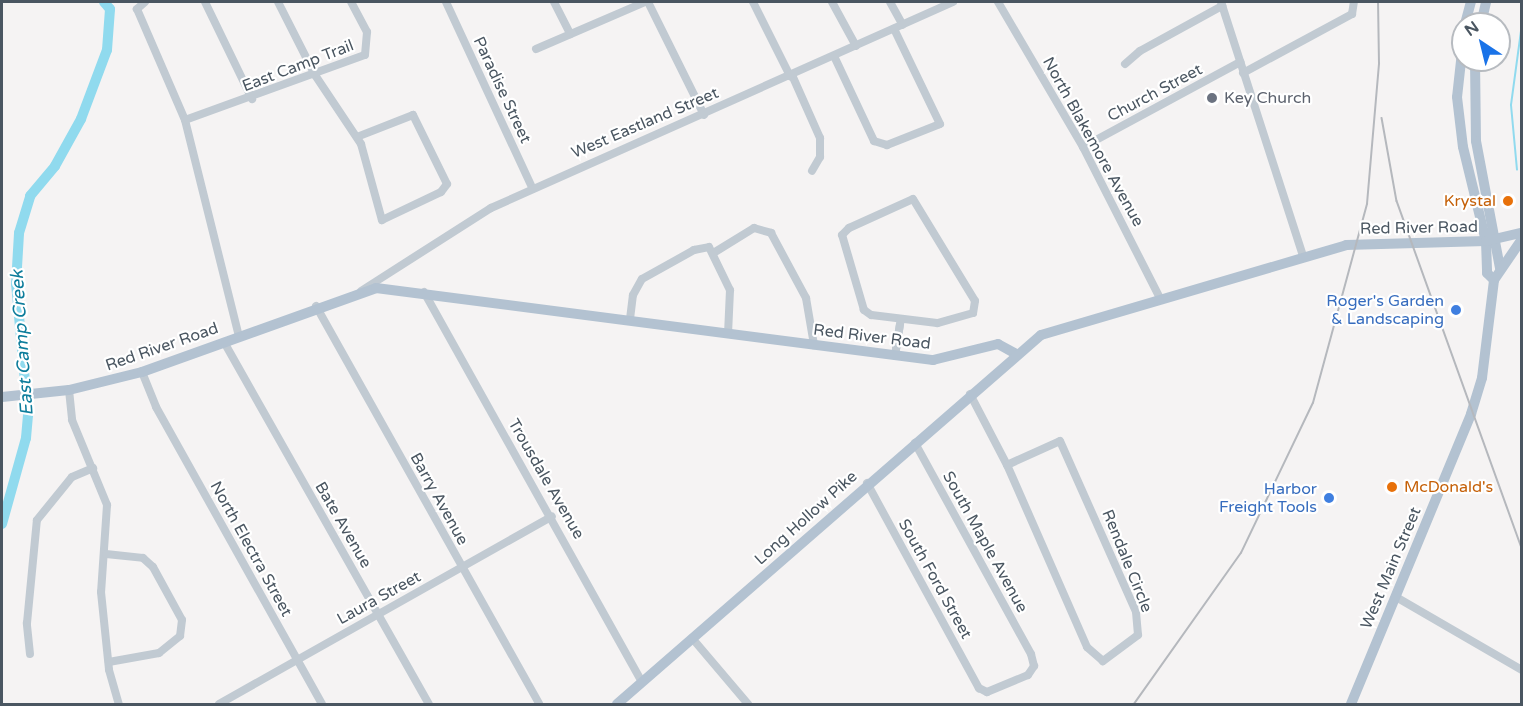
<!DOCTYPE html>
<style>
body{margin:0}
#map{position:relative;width:1523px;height:706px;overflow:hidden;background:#f5f3f3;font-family:"Varela Round",sans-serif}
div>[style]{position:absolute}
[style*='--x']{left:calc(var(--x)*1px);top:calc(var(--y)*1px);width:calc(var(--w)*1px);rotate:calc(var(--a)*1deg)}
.stream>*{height:1.5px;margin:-0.75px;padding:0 0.75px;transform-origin:0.75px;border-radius:0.75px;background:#90daee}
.river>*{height:10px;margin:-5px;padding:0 5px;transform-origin:5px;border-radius:5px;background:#90daee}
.minor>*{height:8px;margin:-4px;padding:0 4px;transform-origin:4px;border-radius:4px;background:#c1cad2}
.major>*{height:10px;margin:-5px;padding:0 5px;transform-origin:5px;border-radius:5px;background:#b3c2d1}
.rail>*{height:1.5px;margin:-0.75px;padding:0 0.75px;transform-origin:0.75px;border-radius:0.75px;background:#b5b8bd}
.dots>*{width:16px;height:16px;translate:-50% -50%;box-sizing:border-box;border:3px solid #fff;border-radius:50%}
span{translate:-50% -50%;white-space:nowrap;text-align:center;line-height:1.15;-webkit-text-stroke:4.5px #fff;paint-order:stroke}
.street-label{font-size:16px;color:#4a5661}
.worship-label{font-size:16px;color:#5b616d}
.left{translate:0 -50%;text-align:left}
.food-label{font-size:16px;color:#c56008}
.right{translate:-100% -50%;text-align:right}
.shop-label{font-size:16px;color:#366cbe}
.water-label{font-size:18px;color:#0c7c9b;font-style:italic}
.frame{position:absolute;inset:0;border:3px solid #4a5661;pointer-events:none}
.north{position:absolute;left:1451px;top:12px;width:60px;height:60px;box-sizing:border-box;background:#fff;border:2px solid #b7bbc0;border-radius:50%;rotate:325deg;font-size:16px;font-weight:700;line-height:24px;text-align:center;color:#4a5661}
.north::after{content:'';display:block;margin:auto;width:21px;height:27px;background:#1a73e8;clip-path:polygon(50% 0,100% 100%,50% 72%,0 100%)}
</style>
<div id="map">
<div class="stream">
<div style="--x:1517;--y:170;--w:65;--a:-95.3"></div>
<div style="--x:1511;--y:105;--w:82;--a:-82.3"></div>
</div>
<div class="river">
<div style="--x:2;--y:524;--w:89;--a:-74.4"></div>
<div style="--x:26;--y:438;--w:23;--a:-85"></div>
<div style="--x:28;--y:415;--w:132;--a:-95.2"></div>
<div style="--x:16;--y:284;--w:51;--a:-86.6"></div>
<div style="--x:19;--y:233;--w:39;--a:-73"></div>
<div style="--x:30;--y:196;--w:39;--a:-50"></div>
<div style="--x:55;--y:166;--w:54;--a:-61"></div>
<div style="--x:81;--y:119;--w:74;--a:-69.4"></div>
<div style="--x:107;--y:50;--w:41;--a:-85.8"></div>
<div style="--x:110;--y:9;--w:9;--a:-131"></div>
</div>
<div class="minor">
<div style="--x:145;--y:2;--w:11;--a:139"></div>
<div style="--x:137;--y:9;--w:121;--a:66.6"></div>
<div style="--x:185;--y:120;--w:223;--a:76"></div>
<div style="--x:205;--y:2;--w:108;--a:64.1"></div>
<div style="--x:278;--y:2;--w:82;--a:63.1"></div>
<div style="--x:315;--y:75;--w:83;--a:56.3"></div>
<div style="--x:361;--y:144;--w:79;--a:74.6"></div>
<div style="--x:382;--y:220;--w:65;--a:-25.4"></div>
<div style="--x:441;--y:192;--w:10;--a:-53"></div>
<div style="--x:447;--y:184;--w:77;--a:-116.2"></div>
<div style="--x:413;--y:115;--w:60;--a:158.6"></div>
<div style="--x:446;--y:2;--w:206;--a:65.1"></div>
<div style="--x:554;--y:2;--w:36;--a:63"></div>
<div style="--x:648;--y:2;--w:126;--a:63.6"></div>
<div style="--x:753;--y:2;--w:83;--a:63.4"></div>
<div style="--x:832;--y:2;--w:50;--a:61.4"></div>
<div style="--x:890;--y:2;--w:26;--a:61"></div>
<div style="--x:998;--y:2;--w:168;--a:59.6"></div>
<div style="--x:1083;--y:147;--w:169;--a:63"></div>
<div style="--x:1221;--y:2;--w:267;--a:72.1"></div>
<div style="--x:536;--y:49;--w:119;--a:-23.3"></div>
<div style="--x:834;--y:56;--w:94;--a:64.8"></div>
<div style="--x:874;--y:141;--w:14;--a:17"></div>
<div style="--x:887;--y:145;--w:57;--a:-21.6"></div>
<div style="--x:940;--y:124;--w:106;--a:-115.8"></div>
<div style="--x:1125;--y:64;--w:20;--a:-41"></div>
<div style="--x:1140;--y:51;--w:94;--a:-28.8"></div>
<div style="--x:1243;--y:73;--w:124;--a:-28.4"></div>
<div style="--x:1352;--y:14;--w:12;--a:-81"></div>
<div style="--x:792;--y:75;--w:69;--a:66"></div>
<div style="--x:820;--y:138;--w:19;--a:90"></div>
<div style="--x:820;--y:157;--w:16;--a:120"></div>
<div style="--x:185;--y:120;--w:191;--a:-19.9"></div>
<div style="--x:365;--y:55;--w:23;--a:-85"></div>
<div style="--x:367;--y:32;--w:34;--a:-118"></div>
<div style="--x:1083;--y:147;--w:179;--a:-28.4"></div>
<div style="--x:913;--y:199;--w:119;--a:58.7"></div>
<div style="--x:975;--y:301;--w:12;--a:99"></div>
<div style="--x:973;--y:313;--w:37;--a:164"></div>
<div style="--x:937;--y:323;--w:66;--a:-173.1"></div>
<div style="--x:871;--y:315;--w:9;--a:-144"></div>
<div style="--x:864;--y:310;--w:78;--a:-106.3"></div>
<div style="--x:842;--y:235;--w:10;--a:-45"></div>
<div style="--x:849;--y:228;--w:70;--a:-24.4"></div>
<div style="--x:715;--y:252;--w:46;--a:-31.6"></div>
<div style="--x:754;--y:228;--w:18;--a:16"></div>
<div style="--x:771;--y:233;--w:74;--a:61.7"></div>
<div style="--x:806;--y:298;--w:48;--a:80.3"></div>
<div style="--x:361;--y:291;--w:154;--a:-32.6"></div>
<div style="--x:491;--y:208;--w:506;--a:-24.03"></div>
<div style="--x:424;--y:292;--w:445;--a:60.8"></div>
<div style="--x:316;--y:306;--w:456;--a:60.7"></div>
<div style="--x:630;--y:319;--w:24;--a:-83"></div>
<div style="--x:633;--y:295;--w:18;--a:-61"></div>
<div style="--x:642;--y:279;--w:60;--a:-29.1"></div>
<div style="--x:694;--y:250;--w:15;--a:-11"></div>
<div style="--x:709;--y:247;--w:48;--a:64"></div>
<div style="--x:730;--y:290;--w:44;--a:92.6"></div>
<div style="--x:224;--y:342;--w:416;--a:60.5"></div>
<div style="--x:896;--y:349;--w:24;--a:-81"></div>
<div style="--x:895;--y:356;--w:37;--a:-81"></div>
<div style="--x:142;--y:372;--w:38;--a:68"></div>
<div style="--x:156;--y:407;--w:340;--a:60.8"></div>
<div style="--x:69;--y:390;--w:30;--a:84"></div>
<div style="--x:72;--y:420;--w:92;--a:67.6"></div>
<div style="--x:107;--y:505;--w:87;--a:93.9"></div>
<div style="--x:101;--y:592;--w:78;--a:84.1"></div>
<div style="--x:109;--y:670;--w:35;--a:74"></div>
<div style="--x:970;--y:394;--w:80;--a:62.5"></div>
<div style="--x:1060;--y:441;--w:187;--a:66"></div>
<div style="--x:1136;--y:612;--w:23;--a:85"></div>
<div style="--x:1138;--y:635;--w:44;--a:143.4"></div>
<div style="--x:1103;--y:661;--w:21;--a:-139"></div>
<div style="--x:1087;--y:647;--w:199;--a:-113.7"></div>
<div style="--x:1007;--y:465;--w:58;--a:-24.4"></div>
<div style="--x:867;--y:483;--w:234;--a:61.4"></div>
<div style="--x:979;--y:688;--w:9;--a:27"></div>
<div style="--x:987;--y:692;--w:44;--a:-22.5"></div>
<div style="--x:1028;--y:675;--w:11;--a:-56"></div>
<div style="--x:1034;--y:666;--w:12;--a:-104"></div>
<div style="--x:1031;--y:654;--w:241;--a:-118.8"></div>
<div style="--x:106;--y:554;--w:37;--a:6"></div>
<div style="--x:143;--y:558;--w:13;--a:42"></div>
<div style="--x:153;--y:567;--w:60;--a:61.3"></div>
<div style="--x:182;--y:620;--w:16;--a:97"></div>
<div style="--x:180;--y:636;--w:27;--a:141"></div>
<div style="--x:159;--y:653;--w:51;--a:169.8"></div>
<div style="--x:1396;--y:597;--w:146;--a:30.1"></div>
<div style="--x:692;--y:638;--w:87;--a:49.7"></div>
<div style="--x:30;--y:654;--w:31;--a:-96"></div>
<div style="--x:27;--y:623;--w:103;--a:-84.5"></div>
<div style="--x:37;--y:520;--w:55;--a:-50.9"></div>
<div style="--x:72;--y:477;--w:23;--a:-23"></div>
<div style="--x:219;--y:704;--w:382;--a:-29.4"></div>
</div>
<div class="major">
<div style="--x:1465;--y:24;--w:23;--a:-75"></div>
<div style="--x:1481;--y:24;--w:23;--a:-77"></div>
<div style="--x:1463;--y:43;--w:54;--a:96.3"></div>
<div style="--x:1457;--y:97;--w:50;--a:83.2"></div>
<div style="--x:1463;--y:147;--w:97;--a:76.3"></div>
<div style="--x:1486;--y:241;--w:32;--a:88"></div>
<div style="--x:1487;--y:273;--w:10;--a:45"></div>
<div style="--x:1475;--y:60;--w:81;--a:89.3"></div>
<div style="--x:1476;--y:141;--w:129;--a:79.3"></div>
<div style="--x:2;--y:397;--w:67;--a:-6"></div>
<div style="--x:69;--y:390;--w:75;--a:-13.9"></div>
<div style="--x:142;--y:372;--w:249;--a:-19.7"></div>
<div style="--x:376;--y:288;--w:562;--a:7.37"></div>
<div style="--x:933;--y:360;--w:67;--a:-13.8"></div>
<div style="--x:998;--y:344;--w:21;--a:29"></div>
<div style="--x:617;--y:704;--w:562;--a:-41.03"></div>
<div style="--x:1041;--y:335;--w:318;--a:-16.4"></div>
<div style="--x:1346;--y:245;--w:140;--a:-1.6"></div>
<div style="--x:1486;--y:241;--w:37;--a:-13"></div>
<div style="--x:1351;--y:704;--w:314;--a:-67.5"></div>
<div style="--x:1471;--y:414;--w:38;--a:-73"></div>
<div style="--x:1482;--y:378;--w:99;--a:-83"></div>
<div style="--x:1494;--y:280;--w:50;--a:-55.7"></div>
</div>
<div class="rail">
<div style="--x:1382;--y:118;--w:84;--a:79.8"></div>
<div style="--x:1397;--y:201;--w:369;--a:70.2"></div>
<div style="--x:1134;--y:704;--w:185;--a:-54.7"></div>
<div style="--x:1241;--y:553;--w:166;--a:-64.4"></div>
<div style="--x:1313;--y:403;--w:206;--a:-74.8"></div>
<div style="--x:1367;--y:204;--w:141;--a:-85.1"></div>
<div style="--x:1379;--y:64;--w:62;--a:-90.9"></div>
</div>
<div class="dots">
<div style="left:1212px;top:98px;background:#6b7280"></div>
<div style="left:1508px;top:201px;background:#e8710a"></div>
<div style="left:1456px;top:310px;background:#3f7fe0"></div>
<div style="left:1392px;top:487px;background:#e8710a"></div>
<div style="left:1329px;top:498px;background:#3f7fe0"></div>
</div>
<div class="street-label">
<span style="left:298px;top:66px;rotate:-21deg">East Camp Trail</span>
<span style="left:502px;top:90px;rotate:65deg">Paradise Street</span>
<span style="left:1155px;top:93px;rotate:-28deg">Church Street</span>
<span style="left:645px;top:123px;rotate:-23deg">West Eastland Street</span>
<span style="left:1093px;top:142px;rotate:61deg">North Blakemore Avenue</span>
<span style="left:1419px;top:228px;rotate:-1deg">Red River Road</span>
<span style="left:872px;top:337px;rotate:7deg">Red River Road</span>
<span style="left:162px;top:347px;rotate:-19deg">Red River Road</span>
<span style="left:546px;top:479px;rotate:60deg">Trousdale Avenue</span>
<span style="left:439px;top:499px;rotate:61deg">Barry Avenue</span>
<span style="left:806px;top:518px;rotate:-42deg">Long Hollow Pike</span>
<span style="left:343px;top:525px;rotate:60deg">Bate Avenue</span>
<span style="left:985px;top:542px;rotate:61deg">South Maple Avenue</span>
<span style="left:251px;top:549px;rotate:61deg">North Electra Street</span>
<span style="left:1127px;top:561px;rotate:68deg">Rendale Circle</span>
<span style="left:1391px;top:568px;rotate:-67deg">West Main Street</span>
<span style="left:935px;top:579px;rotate:61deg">South Ford Street</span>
<span style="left:379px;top:598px;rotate:-29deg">Laura Street</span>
</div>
<div class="worship-label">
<span class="left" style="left:1224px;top:98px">Key Church</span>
</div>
<div class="food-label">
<span class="right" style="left:1496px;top:201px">Krystal</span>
<span class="left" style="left:1404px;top:487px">McDonald's</span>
</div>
<div class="shop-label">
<span class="right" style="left:1444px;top:310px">Roger's Garden<br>&amp; Landscaping</span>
<span class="right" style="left:1317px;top:498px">Harbor<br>Freight Tools</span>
</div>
<div class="water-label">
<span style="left:22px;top:343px;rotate:-94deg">East Camp Creek</span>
</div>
<div class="frame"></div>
<div class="north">N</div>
</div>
